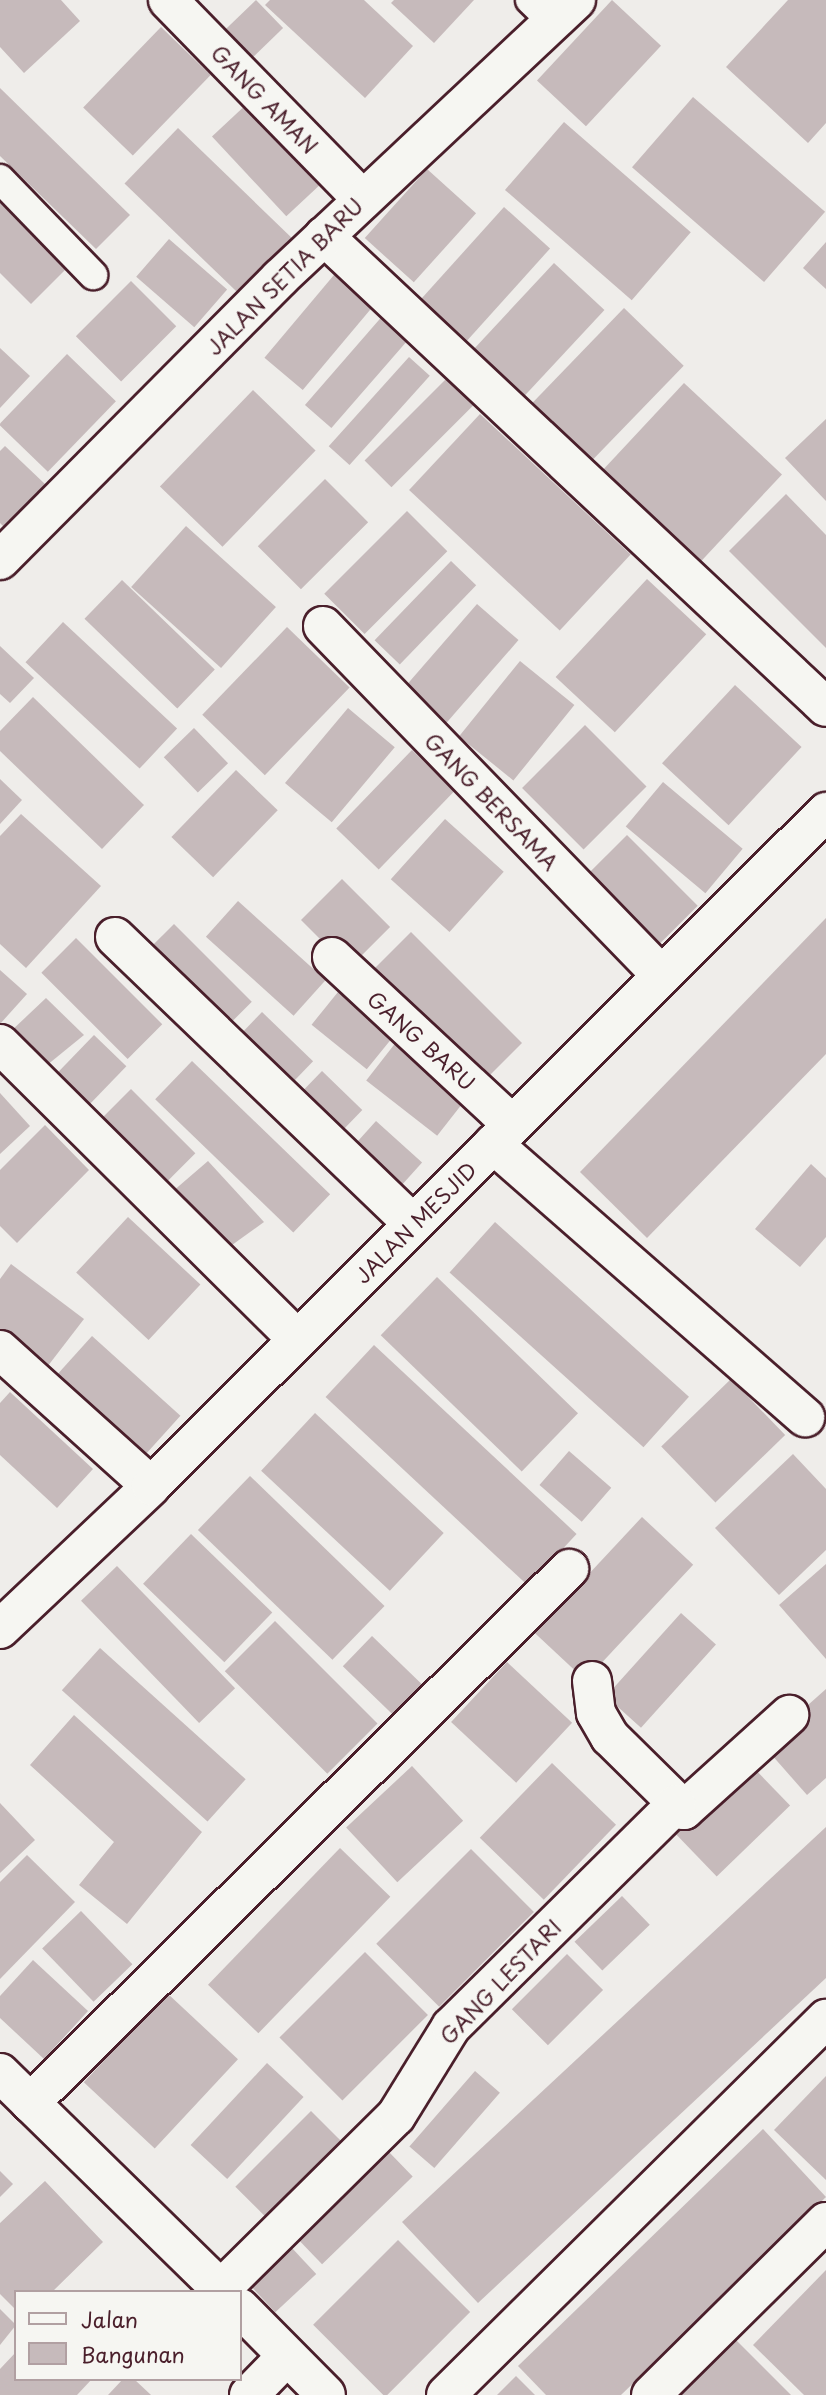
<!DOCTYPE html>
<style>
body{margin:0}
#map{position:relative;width:826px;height:2395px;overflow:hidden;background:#efedea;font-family:"Playpen Sans",sans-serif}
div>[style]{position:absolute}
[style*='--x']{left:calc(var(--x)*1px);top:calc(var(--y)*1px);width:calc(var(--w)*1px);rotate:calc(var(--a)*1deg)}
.building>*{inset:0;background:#c6babb;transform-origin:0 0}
.roads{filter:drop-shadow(2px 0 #4a1f2b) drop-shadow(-2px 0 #4a1f2b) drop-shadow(0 2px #4a1f2b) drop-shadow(0 -2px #4a1f2b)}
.service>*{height:28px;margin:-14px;padding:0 14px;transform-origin:14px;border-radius:14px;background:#f6f6f2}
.minor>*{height:38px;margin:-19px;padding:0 19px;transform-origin:19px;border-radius:19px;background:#f6f6f2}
.tertiary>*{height:38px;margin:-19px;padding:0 19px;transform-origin:19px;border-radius:19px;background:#f6f6f2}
span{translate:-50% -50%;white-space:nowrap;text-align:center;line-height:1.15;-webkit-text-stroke:5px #f6f6f2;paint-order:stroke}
.street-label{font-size:21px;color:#4a1f2b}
.legend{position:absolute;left:14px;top:2290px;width:228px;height:91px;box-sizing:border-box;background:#f6f6f2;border:2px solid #b1a0a2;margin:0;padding:9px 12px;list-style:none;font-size:21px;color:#4a1f2b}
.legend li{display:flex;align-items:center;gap:14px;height:35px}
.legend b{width:35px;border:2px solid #b1a0a2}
</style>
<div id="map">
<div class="building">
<div style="clip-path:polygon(0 0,61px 0,80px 21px,24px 73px,0 47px)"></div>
<div style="left:256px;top:0;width:39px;height:61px;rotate:46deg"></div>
<div style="clip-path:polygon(270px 0,364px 0,413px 46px,365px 98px,265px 5px)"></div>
<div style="clip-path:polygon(394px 0,474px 0,434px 43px,391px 3px)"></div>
<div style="left:612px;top:0;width:67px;height:110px;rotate:43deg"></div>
<div style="clip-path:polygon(788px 0,826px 0,826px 123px,808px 143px,726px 67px)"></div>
<div style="left:161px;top:27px;width:69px;height:112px;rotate:44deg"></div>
<div style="clip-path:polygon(0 88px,130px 215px,96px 249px,0 156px)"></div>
<div style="left:693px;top:97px;width:175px;height:93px;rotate:41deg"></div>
<div style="left:250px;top:101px;width:109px;height:52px;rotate:47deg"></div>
<div style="left:564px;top:122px;width:168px;height:90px;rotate:41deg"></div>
<div style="left:178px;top:128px;width:163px;height:77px;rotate:44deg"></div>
<div style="left:427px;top:169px;width:66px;height:93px;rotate:42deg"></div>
<div style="clip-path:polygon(0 203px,67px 268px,31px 304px,0 273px)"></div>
<div style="left:504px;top:207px;width:62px;height:139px;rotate:42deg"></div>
<div style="left:169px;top:239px;width:77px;height:50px;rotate:41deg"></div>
<div style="clip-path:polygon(826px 242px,826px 289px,803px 268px)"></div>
<div style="left:554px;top:263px;width:69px;height:127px;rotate:43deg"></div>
<div style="left:339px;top:269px;width:50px;height:116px;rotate:40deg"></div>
<div style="left:131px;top:281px;width:64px;height:78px;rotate:45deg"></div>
<div style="left:624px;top:308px;width:83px;height:132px;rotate:44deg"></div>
<div style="left:385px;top:313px;width:35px;height:122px;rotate:41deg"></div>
<div style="clip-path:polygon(0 348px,30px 376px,0 408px)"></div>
<div style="left:67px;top:354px;width:68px;height:98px;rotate:44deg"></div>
<div style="left:409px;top:357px;width:28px;height:120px;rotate:42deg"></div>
<div style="left:448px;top:377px;width:38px;height:118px;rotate:45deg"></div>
<div style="left:684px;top:383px;width:134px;height:120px;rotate:43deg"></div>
<div style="left:253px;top:390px;width:87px;height:134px;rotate:44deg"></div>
<div style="left:480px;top:414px;width:206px;height:104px;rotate:43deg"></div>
<div style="clip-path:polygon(826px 419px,826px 501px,785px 458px)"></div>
<div style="clip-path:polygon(5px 446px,46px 485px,5px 528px,0 523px,0 451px)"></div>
<div style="left:325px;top:479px;width:61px;height:95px;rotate:45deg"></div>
<div style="clip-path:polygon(786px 494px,826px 535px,826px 648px,729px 551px)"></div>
<div style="left:407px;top:511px;width:57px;height:117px;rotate:45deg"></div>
<div style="left:186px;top:526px;width:121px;height:82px;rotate:42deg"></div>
<div style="left:451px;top:561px;width:35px;height:110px;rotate:44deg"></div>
<div style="left:647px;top:579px;width:81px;height:134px;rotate:43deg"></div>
<div style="left:122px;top:580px;width:129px;height:54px;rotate:44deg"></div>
<div style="left:477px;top:604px;width:55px;height:111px;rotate:41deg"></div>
<div style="left:63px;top:622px;width:156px;height:55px;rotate:43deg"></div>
<div style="left:287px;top:627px;width:87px;height:122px;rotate:44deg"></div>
<div style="clip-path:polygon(0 646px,34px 678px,10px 703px,0 694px)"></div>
<div style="left:520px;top:661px;width:70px;height:97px;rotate:39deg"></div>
<div style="left:735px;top:685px;width:91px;height:107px;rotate:43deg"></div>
<div style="clip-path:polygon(33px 697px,144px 805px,102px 849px,0 751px,0 731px)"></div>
<div style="left:348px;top:708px;width:61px;height:98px;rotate:40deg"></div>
<div style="left:585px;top:725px;width:87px;height:89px;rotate:45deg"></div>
<div style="left:194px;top:728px;width:49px;height:42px;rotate:46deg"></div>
<div style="left:412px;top:750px;width:59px;height:109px;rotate:44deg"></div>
<div style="left:236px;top:770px;width:58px;height:93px;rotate:44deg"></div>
<div style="clip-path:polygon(0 779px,22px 800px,0 824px)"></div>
<div style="left:663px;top:782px;width:104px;height:58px;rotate:40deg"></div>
<div style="clip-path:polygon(21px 814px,101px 886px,26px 968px,0 944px,0 836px)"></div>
<div style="left:445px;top:819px;width:79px;height:81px;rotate:42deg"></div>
<div style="left:627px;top:835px;width:100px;height:57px;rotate:45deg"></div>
<div style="left:342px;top:879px;width:68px;height:58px;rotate:45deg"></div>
<div style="left:238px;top:901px;width:118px;height:48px;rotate:42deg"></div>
<div style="clip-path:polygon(826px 918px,826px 1054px,647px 1238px,580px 1172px)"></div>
<div style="left:174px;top:924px;width:110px;height:39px;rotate:45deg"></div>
<div style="left:411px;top:932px;width:157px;height:59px;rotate:45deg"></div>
<div style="left:76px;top:938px;width:122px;height:49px;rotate:45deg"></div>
<div style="clip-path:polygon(0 970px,27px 994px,0 1024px)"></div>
<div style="left:338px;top:992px;width:71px;height:42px;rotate:39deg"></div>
<div style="clip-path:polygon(46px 998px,84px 1035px,41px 1070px,9px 1033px)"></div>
<div style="left:262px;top:1012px;width:71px;height:41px;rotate:44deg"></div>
<div style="left:94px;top:1035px;width:45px;height:65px;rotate:44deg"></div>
<div style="left:397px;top:1041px;width:90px;height:50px;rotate:38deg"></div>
<div style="left:192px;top:1061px;width:192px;height:53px;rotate:44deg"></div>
<div style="left:322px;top:1071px;width:56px;height:40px;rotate:44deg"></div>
<div style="left:131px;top:1089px;width:91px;height:49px;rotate:45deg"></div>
<div style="clip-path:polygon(0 1093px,30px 1126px,0 1154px)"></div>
<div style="left:376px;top:1121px;width:62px;height:39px;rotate:42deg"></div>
<div style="clip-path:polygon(45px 1125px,89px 1170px,17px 1243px,0 1226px,0 1170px)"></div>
<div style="clip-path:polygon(208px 1161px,264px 1222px,232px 1245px,172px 1192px)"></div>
<div style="clip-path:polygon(811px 1164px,826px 1178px,826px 1237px,800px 1267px,755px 1229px)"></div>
<div style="left:128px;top:1217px;width:99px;height:76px;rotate:43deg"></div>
<div style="left:495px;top:1222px;width:261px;height:68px;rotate:42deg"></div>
<div style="clip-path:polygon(11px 1264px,84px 1319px,44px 1371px,0 1337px,0 1279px)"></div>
<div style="left:437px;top:1277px;width:196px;height:81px;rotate:44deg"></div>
<div style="left:92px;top:1336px;width:119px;height:59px;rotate:42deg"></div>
<div style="left:374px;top:1345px;width:277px;height:71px;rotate:43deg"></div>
<div style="left:731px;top:1379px;width:78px;height:97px;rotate:46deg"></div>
<div style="clip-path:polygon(10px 1392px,93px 1469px,57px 1508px,0 1455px,0 1403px)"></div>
<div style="left:315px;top:1413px;width:176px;height:79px;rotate:43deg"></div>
<div style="left:569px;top:1451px;width:56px;height:45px;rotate:41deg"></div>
<div style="clip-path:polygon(793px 1454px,826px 1489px,826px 1550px,779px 1595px,715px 1528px)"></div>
<div style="left:250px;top:1476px;width:187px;height:75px;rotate:44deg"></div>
<div style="left:642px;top:1517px;width:70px;height:158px;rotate:43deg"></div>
<div style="left:191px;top:1534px;width:113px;height:69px;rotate:44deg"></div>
<div style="clip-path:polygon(826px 1564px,826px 1659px,779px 1605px)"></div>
<div style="left:117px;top:1566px;width:170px;height:50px;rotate:46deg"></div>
<div style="left:681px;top:1613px;width:47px;height:112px;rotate:42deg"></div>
<div style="left:275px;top:1621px;width:145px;height:71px;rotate:45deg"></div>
<div style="left:372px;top:1636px;width:69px;height:42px;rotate:44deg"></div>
<div style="left:100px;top:1648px;width:196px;height:57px;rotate:42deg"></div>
<div style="left:507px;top:1662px;width:89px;height:82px;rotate:43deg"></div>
<div style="clip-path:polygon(826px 1689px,826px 1778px,807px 1795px,763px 1745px)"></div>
<div style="clip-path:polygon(74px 1715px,202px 1832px,127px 1924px,79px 1885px,114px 1842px,30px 1765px)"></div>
<div style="left:747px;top:1761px;width:62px;height:102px;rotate:46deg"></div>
<div style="left:552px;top:1763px;width:89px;height:104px;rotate:44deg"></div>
<div style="left:412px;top:1766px;width:75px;height:90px;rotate:47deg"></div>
<div style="clip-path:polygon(0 1803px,35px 1840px,0 1873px)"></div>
<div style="clip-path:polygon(826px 1827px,826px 1978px,478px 2303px,402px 2222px)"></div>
<div style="left:340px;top:1848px;width:70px;height:190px;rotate:44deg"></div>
<div style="left:471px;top:1849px;width:89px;height:134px;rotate:45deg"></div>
<div style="clip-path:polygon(27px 1855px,75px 1902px,0 1979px,0 1882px)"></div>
<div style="left:622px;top:1896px;width:40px;height:66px;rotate:46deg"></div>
<div style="left:81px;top:1911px;width:74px;height:54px;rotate:46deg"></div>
<div style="left:365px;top:1952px;width:89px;height:121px;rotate:45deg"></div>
<div style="left:567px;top:1954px;width:51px;height:78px;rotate:45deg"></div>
<div style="clip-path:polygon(33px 1960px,88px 2011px,44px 2059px,0 2018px,0 1996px)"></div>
<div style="left:167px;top:1993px;width:97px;height:122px;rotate:43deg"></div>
<div style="left:267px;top:2063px;width:50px;height:112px;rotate:43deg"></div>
<div style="left:475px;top:2071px;width:33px;height:100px;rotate:41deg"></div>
<div style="clip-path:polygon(826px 2076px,826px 2180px,774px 2130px)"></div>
<div style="left:311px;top:2111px;width:57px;height:107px;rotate:45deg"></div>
<div style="clip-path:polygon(763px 2129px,826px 2197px,621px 2395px,546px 2395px,518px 2366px)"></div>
<div style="left:387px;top:2150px;width:37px;height:126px;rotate:46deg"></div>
<div style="clip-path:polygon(0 2171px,13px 2184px,0 2197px)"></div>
<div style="clip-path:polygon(45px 2181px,103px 2242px,52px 2292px,16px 2292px,16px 2310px,0 2294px,0 2223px)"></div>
<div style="left:398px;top:2240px;width:102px;height:120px;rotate:45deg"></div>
<div style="left:291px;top:2247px;width:37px;height:56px;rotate:47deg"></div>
<div style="clip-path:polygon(826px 2270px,826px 2395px,804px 2395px,753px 2345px)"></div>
<div style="clip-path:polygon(0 2309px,16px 2325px,0 2345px)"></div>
<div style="clip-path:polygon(736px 2340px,791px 2395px,681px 2395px)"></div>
<div style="clip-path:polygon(16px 2352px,16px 2379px,92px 2379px,77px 2395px,0 2395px,0 2369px)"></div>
<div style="clip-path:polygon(516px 2376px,535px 2395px,497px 2395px)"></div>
<div style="clip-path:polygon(123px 2379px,134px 2379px,151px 2395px,108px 2395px)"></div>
</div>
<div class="roads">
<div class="service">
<div style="--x:530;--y:0;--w:32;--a:44"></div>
<div style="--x:0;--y:179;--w:134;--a:45.9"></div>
</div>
<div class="minor">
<div style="--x:168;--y:0;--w:278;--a:45.7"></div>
<div style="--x:324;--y:236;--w:688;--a:43.18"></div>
<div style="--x:0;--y:560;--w:397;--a:-45.2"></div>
<div style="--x:280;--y:278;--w:406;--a:-43.2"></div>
<div style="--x:323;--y:626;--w:487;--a:45.9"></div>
<div style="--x:115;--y:937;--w:414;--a:43.9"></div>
<div style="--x:332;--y:957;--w:246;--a:42.9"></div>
<div style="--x:0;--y:1044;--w:419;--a:44.8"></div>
<div style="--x:493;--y:1144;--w:415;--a:41.2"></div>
<div style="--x:0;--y:1350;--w:203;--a:42"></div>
<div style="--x:0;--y:1629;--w:208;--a:-43.4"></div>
<div style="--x:151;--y:1486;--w:954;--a:-44.96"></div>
<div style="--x:592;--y:1681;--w:32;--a:83"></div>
<div style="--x:596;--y:1713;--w:28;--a:60"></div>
<div style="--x:610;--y:1737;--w:104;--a:44.6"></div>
<div style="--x:684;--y:1810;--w:142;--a:-42.1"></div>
<div style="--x:30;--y:2103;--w:759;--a:-44.73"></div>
<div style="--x:221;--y:2289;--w:246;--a:-44.7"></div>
<div style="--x:396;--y:2116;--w:105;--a:-58.3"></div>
<div style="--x:451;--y:2027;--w:317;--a:-44.7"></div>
<div style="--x:249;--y:2395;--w:54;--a:-45.7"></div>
<div style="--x:446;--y:2395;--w:535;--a:-44.7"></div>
<div style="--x:651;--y:2395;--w:246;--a:-44.7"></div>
</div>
<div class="tertiary">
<div style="--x:0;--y:2073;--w:313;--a:44.4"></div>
<div style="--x:240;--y:2308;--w:122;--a:45.3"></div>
</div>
</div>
<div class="street-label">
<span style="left:265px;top:99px;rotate:46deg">GANG AMAN</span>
<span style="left:284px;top:276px;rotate:-45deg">JALAN SETIA BARU</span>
<span style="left:492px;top:801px;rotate:46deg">GANG BERSAMA</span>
<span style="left:422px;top:1040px;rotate:42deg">GANG BARU</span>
<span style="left:415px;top:1222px;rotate:-45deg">JALAN MESJID</span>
<span style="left:500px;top:1981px;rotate:-46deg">GANG LESTARI</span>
</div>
<ul class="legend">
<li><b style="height:9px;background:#f6f6f2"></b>Jalan</li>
<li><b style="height:19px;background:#c6babb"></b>Bangunan</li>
</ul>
</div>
